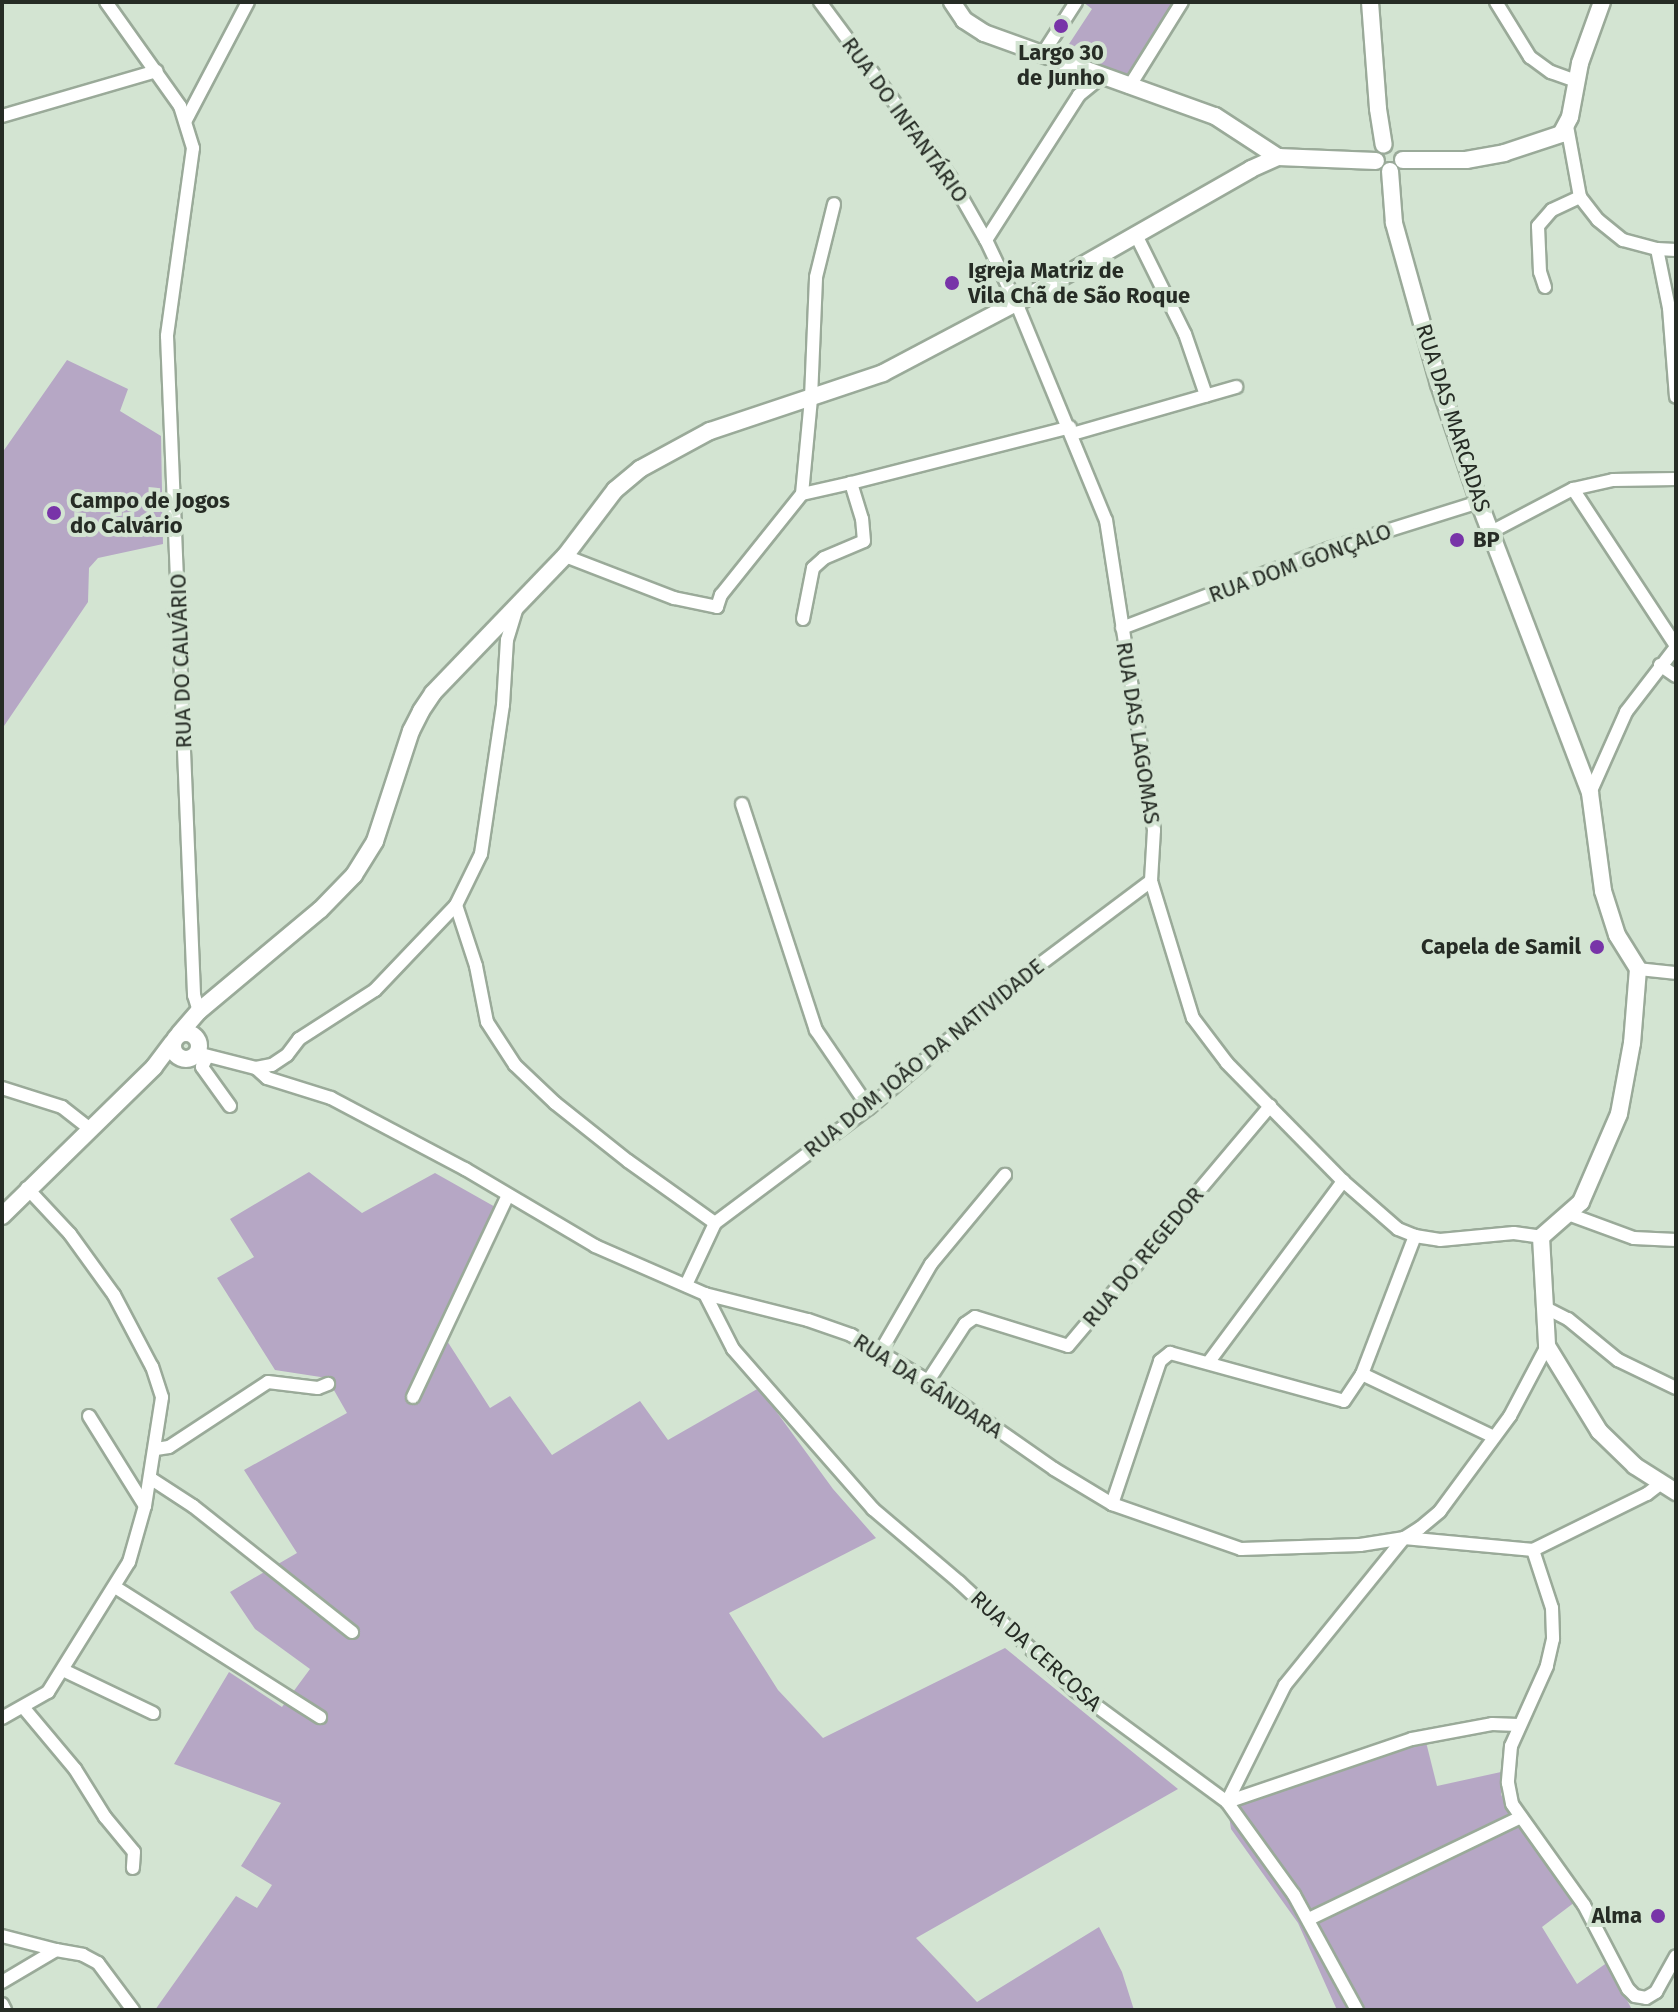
<!DOCTYPE html>
<meta charset="utf-8">
<style>
body{margin:0}
#map{position:relative;width:1678px;height:2012px;overflow:hidden;background:#d3e4d2;font-family:"Fira Sans",sans-serif}
div>[style]{position:absolute}
[style*='--x']{left:calc(var(--x)*1px);top:calc(var(--y)*1px);width:calc(var(--w)*1px);rotate:calc(var(--a)*1deg)}
.green>*{inset:0;background:#b6a7c5}
.roads{filter:drop-shadow(2px 0 #9aaa99) drop-shadow(-2px 0 #9aaa99) drop-shadow(0 2px #9aaa99) drop-shadow(0 -2px #9aaa99)}
.street>*{height:12px;margin:-6px;padding:0 6px;transform-origin:6px;border-radius:6px;background:#fff}
.secondary>*{height:16px;margin:-8px;padding:0 8px;transform-origin:8px;border-radius:8px;background:#fff}
.secondary>.ring{margin:-8px;padding:0;box-sizing:content-box;background:none;border:16px solid #fff;border-radius:50%}
.dots>*{width:22px;height:22px;translate:-50% -50%;box-sizing:border-box;border:4px solid #d3e4d2;border-radius:50%}
span{translate:-50% -50%;white-space:nowrap;text-align:center;line-height:1.15;-webkit-text-stroke:8px #d3e4d2;paint-order:stroke}
.poi-label{font-size:22px;color:#262c25;font-weight:700}
.left{translate:0 -50%;text-align:left}
.right{translate:-100% -50%;text-align:right}
.street-label{font-size:22px;color:#262c25}
.frame{position:absolute;inset:0;border:4px solid #262c25;pointer-events:none}
</style>
<div id="map">
<div class="green">
<div style="clip-path:polygon(1083px 2px,1174px 2px,1124px 79px,1069px 44px,1092px 9px)"></div>
<div style="clip-path:polygon(67px 360px,128px 389px,120px 411px,161px 436px,163px 544px,98px 558px,89px 568px,88px 602px,4px 726px,2px 453px)"></div>
<div style="clip-path:polygon(309px 1172px,362px 1213px,435px 1173px,497px 1208px,442px 1333px,490px 1408px,510px 1396px,552px 1455px,640px 1401px,668px 1440px,759px 1388px,833px 1489px,876px 1538px,729px 1613px,778px 1690px,823px 1738px,1005px 1648px,1178px 1789px,916px 1938px,977px 2002px,1099px 1927px,1122px 1972px,1134px 2010px,155px 2010px,236px 1896px,257px 1908px,272px 1885px,241px 1866px,281px 1803px,174px 1764px,229px 1672px,282px 1707px,310px 1669px,255px 1629px,230px 1592px,297px 1553px,244px 1470px,347px 1413px,327px 1378px,275px 1370px,217px 1278px,254px 1257px,230px 1219px)"></div>
<div style="clip-path:polygon(1426px 1742px,1437px 1786px,1501px 1772px,1501px 1794px,1508px 1812px,1575px 1902px,1542px 1927px,1577px 1984px,1608px 1962px,1632px 2010px,1337px 2010px,1298px 1923px,1231px 1829px,1228px 1810px,1230px 1806px,1394px 1749px)"></div>
</div>
<div class="roads">
<div class="street">
<div style="--x:106;--y:2;--w:128;--a:54.6"></div>
<div style="--x:180;--y:106;--w:44;--a:72.8"></div>
<div style="--x:193;--y:148;--w:190;--a:97.9"></div>
<div style="--x:167;--y:336;--w:660;--a:87.65"></div>
<div style="--x:194;--y:995;--w:17;--a:73"></div>
<div style="--x:820;--y:2;--w:218;--a:53.4"></div>
<div style="--x:950;--y:177;--w:73;--a:60.3"></div>
<div style="--x:1496;--y:2;--w:65;--a:58.3"></div>
<div style="--x:1530;--y:57;--w:26;--a:36"></div>
<div style="--x:1551;--y:72;--w:27;--a:20"></div>
<div style="--x:1042;--y:55;--w:63;--a:-57.3"></div>
<div style="--x:1129;--y:87;--w:100;--a:-58.1"></div>
<div style="--x:2;--y:116;--w:161;--a:-16.2"></div>
<div style="--x:186;--y:120;--w:133;--a:-62.3"></div>
<div style="--x:1567;--y:126;--w:72;--a:79.6"></div>
<div style="--x:1580;--y:197;--w:29;--a:52"></div>
<div style="--x:1598;--y:220;--w:32;--a:39"></div>
<div style="--x:1623;--y:240;--w:35;--a:15"></div>
<div style="--x:1657;--y:249;--w:60;--a:78.5"></div>
<div style="--x:1669;--y:308;--w:89;--a:85.5"></div>
<div style="--x:1136;--y:235;--w:110;--a:63.7"></div>
<div style="--x:1185;--y:334;--w:65;--a:71"></div>
<div style="--x:1657;--y:249;--w:19;--a:3"></div>
<div style="--x:1545;--y:287;--w:16;--a:-108"></div>
<div style="--x:1540;--y:272;--w:46;--a:-92.5"></div>
<div style="--x:1538;--y:226;--w:21;--a:-49"></div>
<div style="--x:1552;--y:210;--w:31;--a:-25"></div>
<div style="--x:1014;--y:299;--w:65;--a:-115.4"></div>
<div style="--x:986;--y:240;--w:172;--a:-57.3"></div>
<div style="--x:1079;--y:95;--w:28;--a:-39"></div>
<div style="--x:1018;--y:307;--w:230;--a:67.6"></div>
<div style="--x:1106;--y:520;--w:314;--a:81.2"></div>
<div style="--x:1154;--y:830;--w:51;--a:93.4"></div>
<div style="--x:1151;--y:881;--w:143;--a:73"></div>
<div style="--x:1193;--y:1018;--w:56;--a:52.9"></div>
<div style="--x:1227;--y:1063;--w:165;--a:45.5"></div>
<div style="--x:1343;--y:1181;--w:73;--a:41.1"></div>
<div style="--x:1398;--y:1229;--w:18;--a:22"></div>
<div style="--x:1415;--y:1236;--w:25;--a:9"></div>
<div style="--x:1440;--y:1240;--w:74;--a:-5.4"></div>
<div style="--x:1514;--y:1233;--w:27;--a:8"></div>
<div style="--x:1072;--y:434;--w:171;--a:-16"></div>
<div style="--x:851;--y:483;--w:226;--a:-14.3"></div>
<div style="--x:1573;--y:489;--w:188;--a:56.7"></div>
<div style="--x:1491;--y:532;--w:93;--a:-27.7"></div>
<div style="--x:1573;--y:489;--w:41;--a:-12.7"></div>
<div style="--x:1613;--y:480;--w:63;--a:-0.9"></div>
<div style="--x:565;--y:556;--w:117;--a:21.1"></div>
<div style="--x:674;--y:598;--w:44;--a:11.8"></div>
<div style="--x:717;--y:607;--w:13;--a:-72"></div>
<div style="--x:721;--y:595;--w:129;--a:-51.3"></div>
<div style="--x:803;--y:619;--w:52;--a:-78.9"></div>
<div style="--x:813;--y:568;--w:15;--a:-42"></div>
<div style="--x:824;--y:558;--w:43;--a:-23"></div>
<div style="--x:864;--y:541;--w:22;--a:-95"></div>
<div style="--x:862;--y:519;--w:38;--a:-107"></div>
<div style="--x:851;--y:483;--w:50;--a:167.3"></div>
<div style="--x:802;--y:494;--w:96;--a:-84.6"></div>
<div style="--x:811;--y:398;--w:121;--a:-87.6"></div>
<div style="--x:816;--y:277;--w:75;--a:-76.1"></div>
<div style="--x:1122;--y:628;--w:222;--a:-20.9"></div>
<div style="--x:1329;--y:549;--w:157;--a:-17.4"></div>
<div style="--x:1660;--y:665;--w:19;--a:35"></div>
<div style="--x:1590;--y:793;--w:89;--a:-66"></div>
<div style="--x:1626;--y:712;--w:82;--a:-52.4"></div>
<div style="--x:742;--y:804;--w:238;--a:71.9"></div>
<div style="--x:816;--y:1030;--w:94;--a:55.8"></div>
<div style="--x:456;--y:905;--w:64;--a:71.8"></div>
<div style="--x:476;--y:966;--w:57;--a:78.9"></div>
<div style="--x:487;--y:1022;--w:51;--a:56.9"></div>
<div style="--x:515;--y:1065;--w:55;--a:43.5"></div>
<div style="--x:555;--y:1103;--w:93;--a:38.5"></div>
<div style="--x:628;--y:1161;--w:107;--a:35.5"></div>
<div style="--x:1638;--y:969;--w:38;--a:6"></div>
<div style="--x:197;--y:1053;--w:61;--a:14.3"></div>
<div style="--x:256;--y:1068;--w:15;--a:42"></div>
<div style="--x:267;--y:1078;--w:67;--a:17.4"></div>
<div style="--x:331;--y:1098;--w:152;--a:27.9"></div>
<div style="--x:465;--y:1169;--w:151;--a:30.6"></div>
<div style="--x:595;--y:1246;--w:120;--a:23.6"></div>
<div style="--x:705;--y:1294;--w:106;--a:14.2"></div>
<div style="--x:808;--y:1320;--w:46;--a:19.2"></div>
<div style="--x:851;--y:1335;--w:90;--a:30.9"></div>
<div style="--x:928;--y:1381;--w:154;--a:34.9"></div>
<div style="--x:1054;--y:1469;--w:68;--a:31.1"></div>
<div style="--x:1112;--y:1504;--w:137;--a:19.2"></div>
<div style="--x:1241;--y:1549;--w:119;--a:-1.9"></div>
<div style="--x:1360;--y:1545;--w:45;--a:-9"></div>
<div style="--x:1404;--y:1538;--w:19;--a:-32"></div>
<div style="--x:1420;--y:1528;--w:26;--a:-40"></div>
<div style="--x:1440;--y:1511;--w:118;--a:-53.6"></div>
<div style="--x:1510;--y:1416;--w:79;--a:-62.1"></div>
<div style="--x:207;--y:1057;--w:11;--a:117"></div>
<div style="--x:202;--y:1067;--w:48;--a:54.3"></div>
<div style="--x:256;--y:1068;--w:16;--a:-11"></div>
<div style="--x:272;--y:1065;--w:18;--a:-34"></div>
<div style="--x:287;--y:1055;--w:20;--a:-53"></div>
<div style="--x:299;--y:1039;--w:90;--a:-32.8"></div>
<div style="--x:375;--y:990;--w:117;--a:-46.4"></div>
<div style="--x:456;--y:905;--w:57;--a:-63.9"></div>
<div style="--x:481;--y:854;--w:151;--a:-81.6"></div>
<div style="--x:503;--y:705;--w:65;--a:-86.5"></div>
<div style="--x:507;--y:640;--w:31;--a:-73"></div>
<div style="--x:2;--y:1088;--w:63;--a:17.6"></div>
<div style="--x:62;--y:1107;--w:34;--a:38"></div>
<div style="--x:1571;--y:1215;--w:67;--a:20.1"></div>
<div style="--x:1634;--y:1238;--w:42;--a:2.7"></div>
<div style="--x:686;--y:1285;--w:68;--a:-64.9"></div>
<div style="--x:715;--y:1223;--w:192;--a:-36.8"></div>
<div style="--x:869;--y:1108;--w:197;--a:-40.5"></div>
<div style="--x:1019;--y:980;--w:165;--a:-36.9"></div>
<div style="--x:705;--y:1294;--w:62;--a:63"></div>
<div style="--x:733;--y:1349;--w:213;--a:48.8"></div>
<div style="--x:873;--y:1509;--w:113;--a:40.3"></div>
<div style="--x:959;--y:1582;--w:160;--a:43"></div>
<div style="--x:1076;--y:1691;--w:187;--a:36.3"></div>
<div style="--x:1227;--y:1802;--w:115;--a:54.2"></div>
<div style="--x:1294;--y:1895;--w:131;--a:61.3"></div>
<div style="--x:1544;--y:1307;--w:27;--a:27"></div>
<div style="--x:1568;--y:1319;--w:65;--a:39.4"></div>
<div style="--x:1618;--y:1360;--w:64;--a:25.8"></div>
<div style="--x:879;--y:1354;--w:104;--a:-60"></div>
<div style="--x:931;--y:1264;--w:116;--a:-50.3"></div>
<div style="--x:1208;--y:1363;--w:227;--a:-53.4"></div>
<div style="--x:1362;--y:1374;--w:146;--a:25.5"></div>
<div style="--x:928;--y:1381;--w:68;--a:-57"></div>
<div style="--x:965;--y:1324;--w:12;--a:-35"></div>
<div style="--x:975;--y:1317;--w:97;--a:17.3"></div>
<div style="--x:1068;--y:1346;--w:314;--a:-49.9"></div>
<div style="--x:413;--y:1397;--w:223;--a:-64.8"></div>
<div style="--x:89;--y:1416;--w:106;--a:58.1"></div>
<div style="--x:156;--y:1449;--w:13;--a:-9"></div>
<div style="--x:169;--y:1447;--w:118;--a:-33.3"></div>
<div style="--x:268;--y:1382;--w:50;--a:6.8"></div>
<div style="--x:318;--y:1388;--w:11;--a:-22"></div>
<div style="--x:150;--y:1478;--w:51;--a:33.1"></div>
<div style="--x:193;--y:1506;--w:203;--a:38.4"></div>
<div style="--x:1112;--y:1504;--w:151;--a:-71.4"></div>
<div style="--x:1160;--y:1361;--w:13;--a:-39"></div>
<div style="--x:1170;--y:1353;--w:180;--a:15.4"></div>
<div style="--x:1344;--y:1401;--w:32;--a:-56"></div>
<div style="--x:1362;--y:1374;--w:148;--a:-69"></div>
<div style="--x:1533;--y:1550;--w:61;--a:71.9"></div>
<div style="--x:1552;--y:1608;--w:31;--a:88"></div>
<div style="--x:1553;--y:1639;--w:28;--a:103"></div>
<div style="--x:1547;--y:1666;--w:88;--a:114.2"></div>
<div style="--x:1511;--y:1746;--w:37;--a:95"></div>
<div style="--x:1508;--y:1783;--w:21;--a:79"></div>
<div style="--x:1512;--y:1804;--w:124;--a:54.5"></div>
<div style="--x:1584;--y:1905;--w:95;--a:62.4"></div>
<div style="--x:1628;--y:1989;--w:10;--a:45"></div>
<div style="--x:1635;--y:1996;--w:11;--a:10"></div>
<div style="--x:1646;--y:1998;--w:12;--a:-31"></div>
<div style="--x:1656;--y:1992;--w:41;--a:-60.9"></div>
<div style="--x:115;--y:1587;--w:243;--a:32.4"></div>
<div style="--x:63;--y:1670;--w:100;--a:25.5"></div>
<div style="--x:23;--y:1707;--w:81;--a:50"></div>
<div style="--x:75;--y:1769;--w:57;--a:58"></div>
<div style="--x:105;--y:1817;--w:45;--a:50.4"></div>
<div style="--x:134;--y:1852;--w:16;--a:94"></div>
<div style="--x:2;--y:1718;--w:53;--a:-29.5"></div>
<div style="--x:48;--y:1692;--w:153;--a:-58.1"></div>
<div style="--x:129;--y:1562;--w:58;--a:-74.1"></div>
<div style="--x:145;--y:1506;--w:110;--a:-81.1"></div>
<div style="--x:162;--y:1397;--w:32;--a:-108"></div>
<div style="--x:152;--y:1367;--w:81;--a:-117.8"></div>
<div style="--x:114;--y:1295;--w:75;--a:-125.8"></div>
<div style="--x:70;--y:1234;--w:63;--a:-133.1"></div>
<div style="--x:1227;--y:1802;--w:131;--a:-63.6"></div>
<div style="--x:1285;--y:1685;--w:189;--a:-51"></div>
<div style="--x:1404;--y:1538;--w:130;--a:5.3"></div>
<div style="--x:1533;--y:1550;--w:127;--a:-26.2"></div>
<div style="--x:1647;--y:1494;--w:16;--a:-38"></div>
<div style="--x:1227;--y:1802;--w:195;--a:-18.8"></div>
<div style="--x:1412;--y:1739;--w:81;--a:-10.6"></div>
<div style="--x:1492;--y:1724;--w:26;--a:2"></div>
<div style="--x:1309;--y:1919;--w:235;--a:-25.7"></div>
<div style="--x:2;--y:1936;--w:56;--a:14.5"></div>
<div style="--x:56;--y:1950;--w:63;--a:149.3"></div>
<div style="--x:56;--y:1950;--w:27;--a:10"></div>
<div style="--x:83;--y:1955;--w:17;--a:28"></div>
<div style="--x:98;--y:1963;--w:59;--a:53.3"></div>
<div style="--x:2;--y:2004;--w:7;--a:63"></div>
</div>
<div class="secondary">
<div style="--x:952;--y:2;--w:22;--a:56"></div>
<div style="--x:964;--y:20;--w:24;--a:33"></div>
<div style="--x:984;--y:33;--w:245;--a:19.8"></div>
<div style="--x:1215;--y:116;--w:75;--a:33.1"></div>
<div style="--x:1278;--y:157;--w:98;--a:2.3"></div>
<div style="--x:1370;--y:2;--w:107;--a:85.7"></div>
<div style="--x:1378;--y:109;--w:36;--a:81"></div>
<div style="--x:1403;--y:160;--w:63;--a:0"></div>
<div style="--x:1466;--y:160;--w:39;--a:-10"></div>
<div style="--x:1504;--y:153;--w:60;--a:-18.4"></div>
<div style="--x:1561;--y:134;--w:19;--a:-62"></div>
<div style="--x:1570;--y:117;--w:55;--a:-79.5"></div>
<div style="--x:1580;--y:63;--w:65;--a:-70.2"></div>
<div style="--x:1390;--y:171;--w:52;--a:85.6"></div>
<div style="--x:1394;--y:223;--w:167;--a:74.4"></div>
<div style="--x:1439;--y:384;--w:125;--a:71.3"></div>
<div style="--x:1479;--y:502;--w:311;--a:69.1"></div>
<div style="--x:1590;--y:793;--w:99;--a:82.4"></div>
<div style="--x:1603;--y:891;--w:46;--a:72.3"></div>
<div style="--x:1617;--y:935;--w:40;--a:58"></div>
<div style="--x:1638;--y:969;--w:74;--a:94.6"></div>
<div style="--x:1632;--y:1043;--w:72;--a:100.4"></div>
<div style="--x:1619;--y:1114;--w:96;--a:113.4"></div>
<div style="--x:1581;--y:1202;--w:53;--a:138.8"></div>
<div style="--x:1541;--y:1237;--w:109;--a:86.8"></div>
<div style="--x:1547;--y:1346;--w:100;--a:58.5"></div>
<div style="--x:1599;--y:1431;--w:50;--a:44.2"></div>
<div style="--x:1635;--y:1466;--w:49;--a:32.4"></div>
<div style="--x:1020;--y:301;--w:266;--a:-29.7"></div>
<div style="--x:1251;--y:169;--w:30;--a:-24"></div>
<div class="ring" style="left:173px;top:1033px;width:10px;height:10px"></div>
<div style="--x:179;--y:1034;--w:30;--a:-49"></div>
<div style="--x:199;--y:1011;--w:158;--a:-39.9"></div>
<div style="--x:320;--y:910;--w:49;--a:-45.8"></div>
<div style="--x:354;--y:875;--w:40;--a:-58"></div>
<div style="--x:375;--y:841;--w:116;--a:-71.9"></div>
<div style="--x:411;--y:731;--w:22;--a:-63"></div>
<div style="--x:421;--y:711;--w:22;--a:-56"></div>
<div style="--x:433;--y:693;--w:190;--a:-46.1"></div>
<div style="--x:565;--y:556;--w:83;--a:-52.9"></div>
<div style="--x:615;--y:490;--w:33;--a:-40"></div>
<div style="--x:640;--y:469;--w:80;--a:-28.5"></div>
<div style="--x:710;--y:431;--w:182;--a:-18.5"></div>
<div style="--x:883;--y:373;--w:146;--a:-27.8"></div>
<div style="--x:2;--y:1216;--w:213;--a:-44.4"></div>
<div style="--x:154;--y:1067;--w:30;--a:-53"></div>
</div>
</div>
<div class="dots">
<div style="left:1061px;top:26px;background:#7834a8"></div>
<div style="left:952px;top:283px;background:#7834a8"></div>
<div style="left:54px;top:513px;background:#7834a8"></div>
<div style="left:1457px;top:540px;background:#7834a8"></div>
<div style="left:1597px;top:947px;background:#7834a8"></div>
<div style="left:1658px;top:1916px;background:#7834a8"></div>
</div>
<div class="poi-label">
<span style="left:1061px;top:65px">Largo 30<br>de Junho</span>
<span class="left" style="left:968px;top:283px">Igreja Matriz de<br>Vila Chã de São Roque</span>
<span class="left" style="left:70px;top:513px">Campo de Jogos<br>do Calvário</span>
<span class="left" style="left:1473px;top:540px">BP</span>
<span class="right" style="left:1581px;top:947px">Capela de Samil</span>
<span class="right" style="left:1642px;top:1916px">Alma</span>
</div>
<div class="street-label">
<span style="left:905px;top:120px;rotate:54deg">RUA DO INFANTÁRIO</span>
<span style="left:1453px;top:418px;rotate:72deg">RUA DAS MARCADAS</span>
<span style="left:1300px;top:563px;rotate:-20deg">RUA DOM GONÇALO</span>
<span style="left:181px;top:661px;rotate:-92deg">RUA DO CALVÁRIO</span>
<span style="left:1138px;top:733px;rotate:81deg">RUA DAS LAGOMAS</span>
<span style="left:924px;top:1058px;rotate:-39deg">RUA DOM JOÃO DA NATIVIDADE</span>
<span style="left:1143px;top:1257px;rotate:-50deg">RUA DO REGEDOR</span>
<span style="left:928px;top:1386px;rotate:33deg">RUA DA GÂNDARA</span>
<span style="left:1036px;top:1651px;rotate:42deg">RUA DA CERCOSA</span>
</div>
<div class="frame"></div>
</div>
